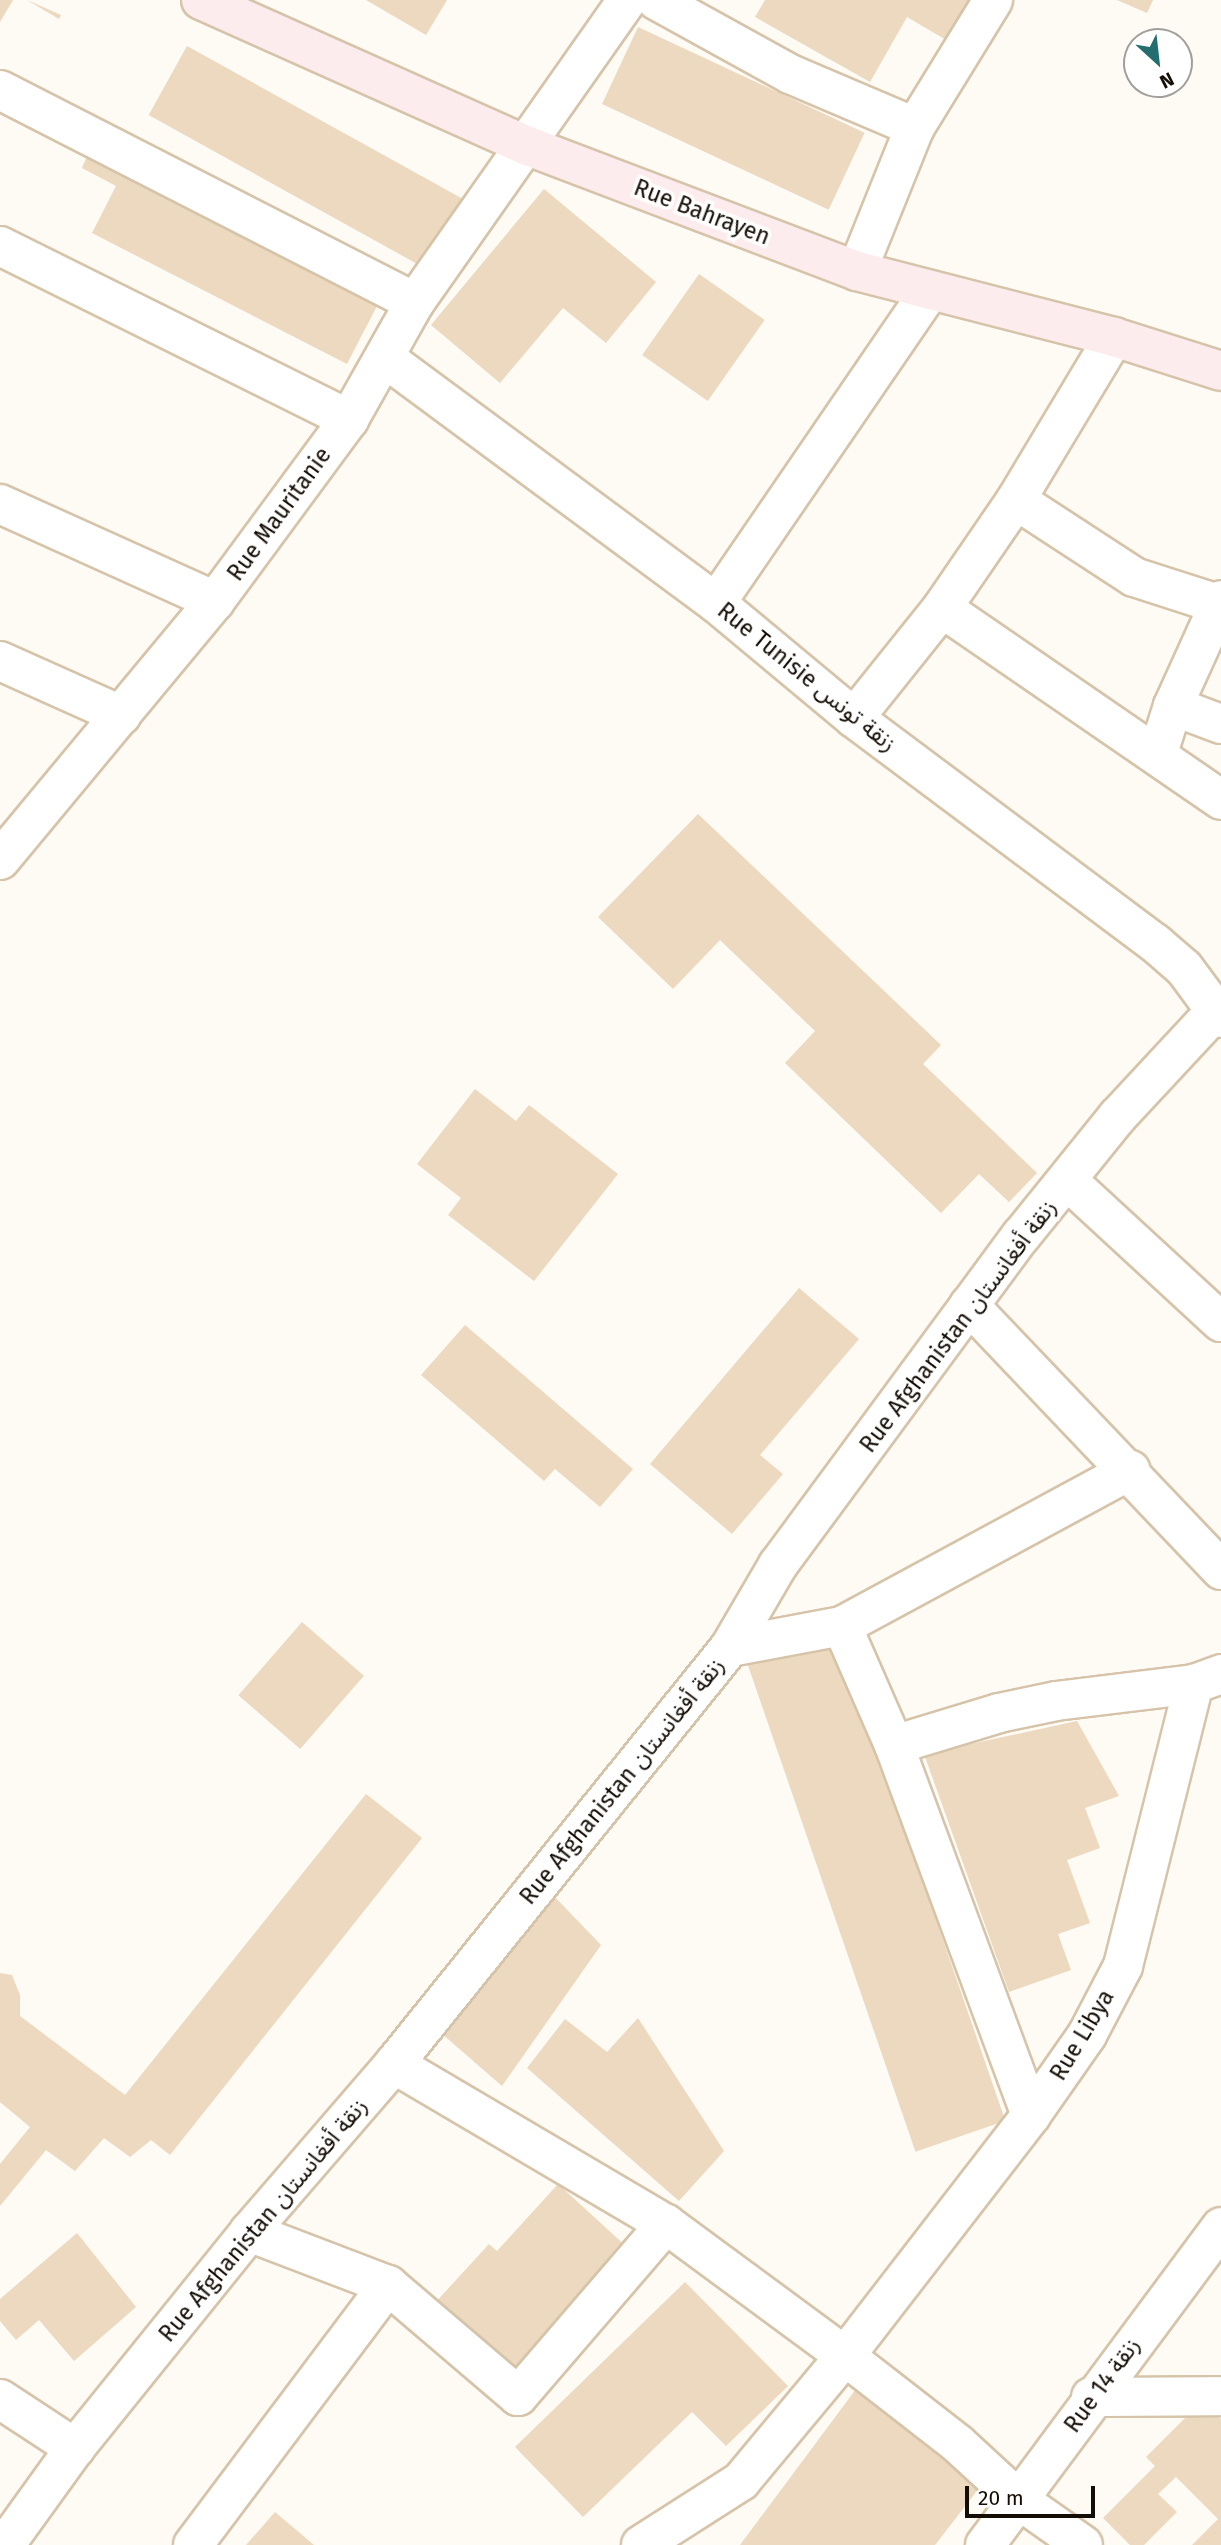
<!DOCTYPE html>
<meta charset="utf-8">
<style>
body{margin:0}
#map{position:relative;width:1221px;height:2545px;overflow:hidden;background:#fefaf4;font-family:"Fira Sans","Noto Sans Arabic",sans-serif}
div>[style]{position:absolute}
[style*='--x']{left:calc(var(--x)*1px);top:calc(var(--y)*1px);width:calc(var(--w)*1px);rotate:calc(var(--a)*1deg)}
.building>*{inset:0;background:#ecd9bf;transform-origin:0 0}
.roads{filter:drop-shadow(2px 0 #d6c4aa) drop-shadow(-2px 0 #d6c4aa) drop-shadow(0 2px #d6c4aa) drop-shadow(0 -2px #d6c4aa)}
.street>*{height:38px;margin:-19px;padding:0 19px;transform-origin:19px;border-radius:19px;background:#fff}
.secondary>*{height:38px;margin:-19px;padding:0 19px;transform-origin:19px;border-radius:19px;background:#fdeced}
span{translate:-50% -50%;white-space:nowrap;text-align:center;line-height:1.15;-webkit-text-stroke:7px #fff;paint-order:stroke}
.street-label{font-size:23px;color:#140d05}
.north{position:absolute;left:1123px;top:28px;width:70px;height:70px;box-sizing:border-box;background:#fff;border:2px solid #a19e9b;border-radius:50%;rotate:153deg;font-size:19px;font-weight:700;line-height:28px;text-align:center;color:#140d05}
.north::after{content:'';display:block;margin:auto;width:24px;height:32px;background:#236e6e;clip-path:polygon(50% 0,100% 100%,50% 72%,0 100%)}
.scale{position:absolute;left:965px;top:2486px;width:130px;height:32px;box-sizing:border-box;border:4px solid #140d05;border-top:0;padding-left:9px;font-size:21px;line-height:24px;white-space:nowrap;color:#140d05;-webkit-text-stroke:5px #fff;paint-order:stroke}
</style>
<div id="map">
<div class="building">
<div style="clip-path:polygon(0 0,13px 0,0 22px)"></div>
<div style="clip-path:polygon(27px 0,61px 15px,59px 19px)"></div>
<div style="clip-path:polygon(366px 0,447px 0,426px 35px)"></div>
<div style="clip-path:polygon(765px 0,979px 0,953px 44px,907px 17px,870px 82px,755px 17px)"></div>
<div style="clip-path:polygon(1117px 0,1153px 0,1147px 13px)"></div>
<div style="left:638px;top:27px;width:250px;height:85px;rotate:25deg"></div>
<div style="left:187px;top:46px;width:316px;height:79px;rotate:29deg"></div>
<div style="clip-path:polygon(88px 154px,379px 302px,347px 364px,92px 233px,116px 186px,82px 168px)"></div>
<div style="clip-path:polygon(544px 189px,656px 282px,606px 343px,563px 308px,500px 383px,431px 325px)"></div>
<div style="left:699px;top:274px;width:80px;height:99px;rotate:35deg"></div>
<div style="clip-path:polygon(698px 814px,941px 1045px,923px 1064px,1037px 1173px,1009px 1202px,979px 1174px,941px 1213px,785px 1063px,815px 1031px,720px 940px,673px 989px,598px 917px)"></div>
<div style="clip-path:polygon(475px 1089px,516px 1121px,529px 1105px,618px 1174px,534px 1281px,448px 1215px,461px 1198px,417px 1164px)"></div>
<div style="clip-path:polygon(799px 1288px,859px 1339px,760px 1455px,783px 1474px,732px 1534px,650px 1464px)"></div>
<div style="clip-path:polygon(465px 1325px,633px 1469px,600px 1507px,555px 1469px,544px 1481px,421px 1375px)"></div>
<div style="left:302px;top:1622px;width:82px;height:97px;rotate:41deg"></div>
<div style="left:837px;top:1632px;width:517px;height:95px;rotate:71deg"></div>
<div style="clip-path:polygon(1077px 1721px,1119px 1796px,1085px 1808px,1100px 1848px,1067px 1860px,1090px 1923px,1058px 1934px,1071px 1970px,1009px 1992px,924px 1754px)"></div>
<div style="clip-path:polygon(366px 1794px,422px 1838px,170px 2155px,151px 2140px,130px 2157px,104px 2138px,75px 2171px,46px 2150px,0 2206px,0 2164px,30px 2127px,0 2102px,0 1973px,12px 1975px,20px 1995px,20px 2016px,125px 2095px)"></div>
<div style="clip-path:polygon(550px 1892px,601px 1945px,502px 2086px,441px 2033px)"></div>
<div style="clip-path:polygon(638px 2018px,724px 2151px,679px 2201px,527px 2068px,565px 2019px,607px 2052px)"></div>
<div style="clip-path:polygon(558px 2184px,629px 2249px,513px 2375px,435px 2303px,489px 2244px,497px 2251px)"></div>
<div style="clip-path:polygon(77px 2233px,136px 2307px,74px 2361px,39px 2320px,16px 2340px,0 2321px,0 2299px)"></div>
<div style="clip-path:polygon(685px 2282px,788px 2386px,726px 2446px,692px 2412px,583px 2517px,515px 2447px)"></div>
<div style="clip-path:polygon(859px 2385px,987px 2478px,935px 2545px,740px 2545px)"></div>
<div style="clip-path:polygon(1203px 2400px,1221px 2419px,1221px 2545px,1192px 2545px,1218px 2519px,1176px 2477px,1158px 2494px,1177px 2512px,1144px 2545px,1130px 2545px,1103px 2518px,1155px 2466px,1146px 2457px)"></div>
<div style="clip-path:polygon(275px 2512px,314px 2545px,246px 2545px)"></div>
</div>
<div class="roads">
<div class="street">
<div style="--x:656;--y:0;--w:153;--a:28.9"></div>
<div style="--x:790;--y:74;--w:136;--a:23"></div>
<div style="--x:0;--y:90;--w:466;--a:27.1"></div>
<div style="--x:0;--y:246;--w:390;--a:26.4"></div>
<div style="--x:857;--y:271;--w:155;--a:-68.1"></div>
<div style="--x:915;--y:127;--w:149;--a:-58.4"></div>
<div style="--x:385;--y:358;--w:412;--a:36.5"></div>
<div style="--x:716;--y:603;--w:180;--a:39.8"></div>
<div style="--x:854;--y:718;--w:376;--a:36.8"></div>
<div style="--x:1155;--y:943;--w:38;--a:41"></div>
<div style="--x:1184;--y:968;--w:62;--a:53.5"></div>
<div style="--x:1016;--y:500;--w:141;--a:33.1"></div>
<div style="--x:1134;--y:577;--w:91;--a:17.8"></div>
<div style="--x:0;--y:504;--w:236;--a:24.3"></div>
<div style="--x:716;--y:603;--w:379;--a:-55.6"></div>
<div style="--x:942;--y:608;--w:339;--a:34.5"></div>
<div style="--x:0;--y:661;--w:133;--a:24.1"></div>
<div style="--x:1173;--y:706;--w:51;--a:20.6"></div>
<div style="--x:854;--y:718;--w:141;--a:-51.3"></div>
<div style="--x:942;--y:608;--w:131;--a:-55.6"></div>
<div style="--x:1016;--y:500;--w:190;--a:-59"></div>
<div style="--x:1158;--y:753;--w:49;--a:-72.3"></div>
<div style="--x:1173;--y:706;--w:116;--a:-65.6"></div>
<div style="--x:0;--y:860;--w:337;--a:-50.3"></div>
<div style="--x:215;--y:601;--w:226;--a:-53.6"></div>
<div style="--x:349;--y:419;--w:134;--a:-60.6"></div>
<div style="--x:415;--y:302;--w:369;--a:-54.9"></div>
<div style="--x:1068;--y:1181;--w:208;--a:42.7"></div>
<div style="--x:969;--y:1305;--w:366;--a:46.4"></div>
<div style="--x:842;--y:1626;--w:130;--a:66.4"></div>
<div style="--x:894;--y:1745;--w:395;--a:69.7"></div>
<div style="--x:730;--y:1647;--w:114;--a:-10.6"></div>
<div style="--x:842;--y:1626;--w:328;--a:-28.4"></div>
<div style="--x:894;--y:1745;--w:110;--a:-16.9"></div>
<div style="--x:999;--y:1713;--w:58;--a:-11.9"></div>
<div style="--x:1056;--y:1701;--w:139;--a:-7"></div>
<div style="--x:1194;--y:1684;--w:29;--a:-20"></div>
<div style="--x:394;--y:2064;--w:316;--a:30.5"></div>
<div style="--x:666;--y:2224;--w:222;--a:36.4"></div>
<div style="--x:845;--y:2356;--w:143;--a:37.9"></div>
<div style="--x:958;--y:2444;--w:83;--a:42.6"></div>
<div style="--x:1019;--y:2500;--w:78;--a:35.1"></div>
<div style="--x:249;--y:2232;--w:149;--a:20.9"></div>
<div style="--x:388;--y:2285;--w:171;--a:40.5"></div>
<div style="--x:518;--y:2396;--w:227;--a:-49.3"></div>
<div style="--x:1091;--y:2397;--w:130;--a:-0.4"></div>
<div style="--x:0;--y:2399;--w:90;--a:33.2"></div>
<div style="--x:5;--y:2545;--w:120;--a:-54.2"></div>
<div style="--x:75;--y:2448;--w:277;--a:-51.1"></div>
<div style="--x:249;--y:2232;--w:222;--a:-49.2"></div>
<div style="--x:394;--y:2064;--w:536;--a:-51.14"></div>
<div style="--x:730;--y:1647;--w:95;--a:-59.7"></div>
<div style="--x:778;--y:1565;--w:409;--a:-53.6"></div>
<div style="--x:1021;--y:1236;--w:154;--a:-51.1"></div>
<div style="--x:1118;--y:1116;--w:151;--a:-47.1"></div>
<div style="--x:193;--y:2545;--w:325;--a:-53.1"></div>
<div style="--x:641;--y:2545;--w:119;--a:-32.6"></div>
<div style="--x:741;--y:2481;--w:163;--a:-50.2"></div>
<div style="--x:845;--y:2356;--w:304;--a:-52.3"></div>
<div style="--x:1031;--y:2115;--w:98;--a:-55"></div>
<div style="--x:1087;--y:2035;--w:78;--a:-62.4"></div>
<div style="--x:1123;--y:1966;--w:291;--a:-75.9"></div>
<div style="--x:985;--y:2545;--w:396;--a:-53.4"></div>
</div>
<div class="secondary">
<div style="--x:201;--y:0;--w:358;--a:24.1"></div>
<div style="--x:528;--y:146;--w:352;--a:20.8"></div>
<div style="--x:857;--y:271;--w:265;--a:14.4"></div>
<div style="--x:1114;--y:337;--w:112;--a:17.6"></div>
</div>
</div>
<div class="street-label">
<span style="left:702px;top:212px;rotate:21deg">Rue Bahrayen</span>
<span style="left:279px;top:514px;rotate:-54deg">Rue Mauritanie</span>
<span style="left:807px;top:677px;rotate:39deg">Rue Tunisie زنقة تونس</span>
<span style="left:958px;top:1326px;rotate:-53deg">Rue Afghanistan زنقة أفغانستان</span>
<span style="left:622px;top:1781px;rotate:-51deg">Rue Afghanistan زنقة أفغانستان</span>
<span style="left:1082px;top:2035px;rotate:-59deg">Rue Libya</span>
<span style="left:263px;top:2220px;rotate:-50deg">Rue Afghanistan زنقة أفغانستان</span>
<span style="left:1102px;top:2385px;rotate:-54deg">Rue 14 زنقة</span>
</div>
<div class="north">N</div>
<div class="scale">20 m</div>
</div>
